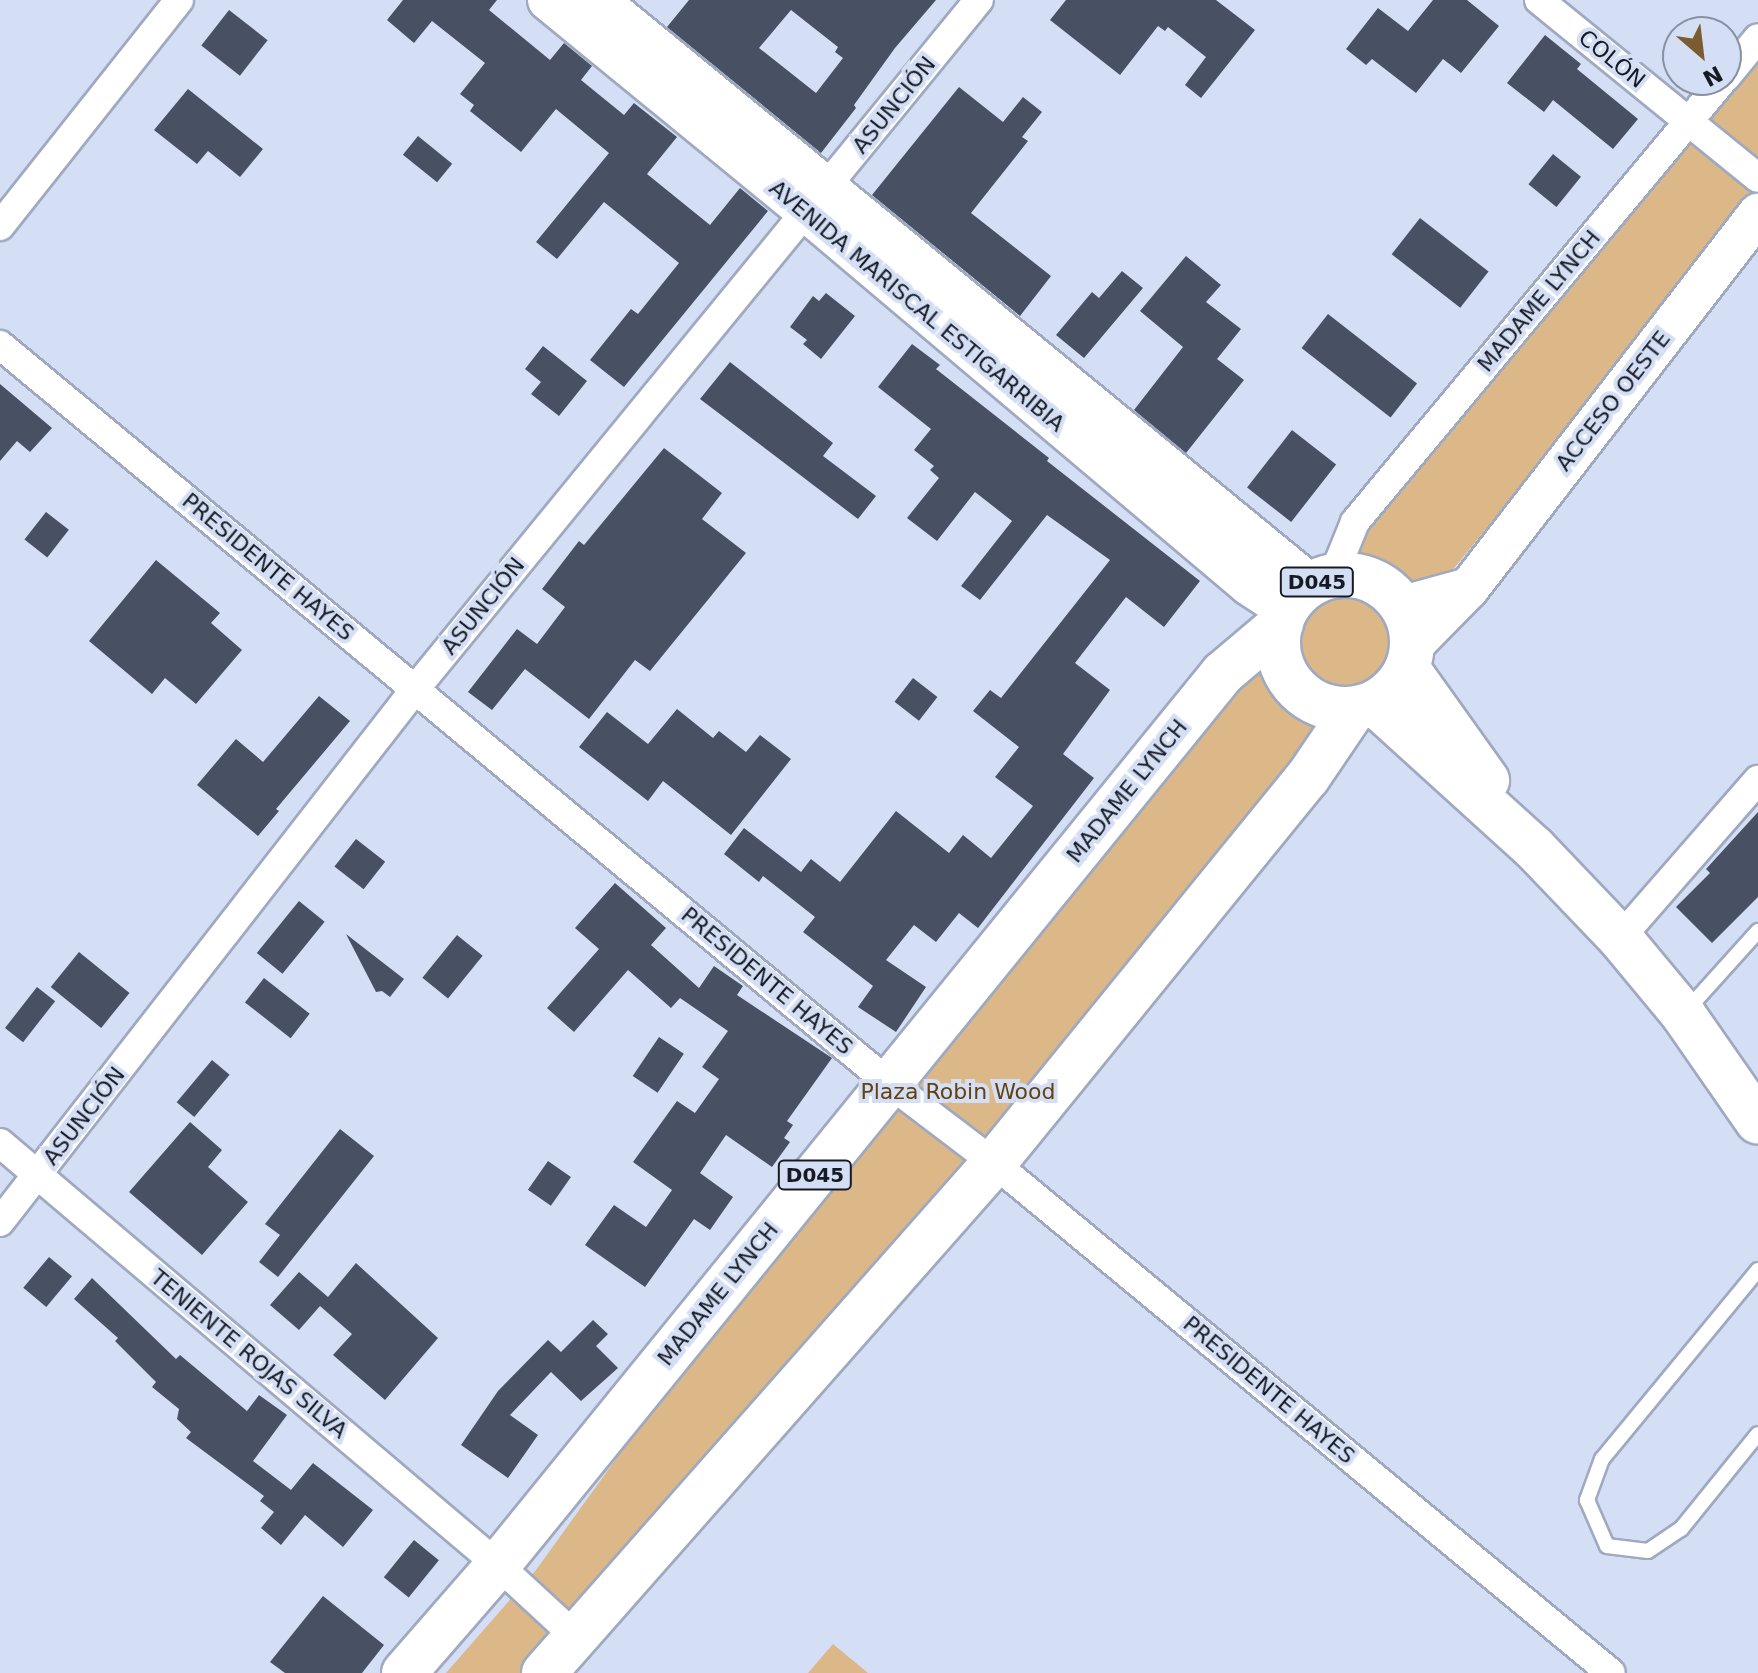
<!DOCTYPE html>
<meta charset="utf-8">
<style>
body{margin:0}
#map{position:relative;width:1758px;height:1673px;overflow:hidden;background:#d4dff5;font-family:"DejaVu Sans",sans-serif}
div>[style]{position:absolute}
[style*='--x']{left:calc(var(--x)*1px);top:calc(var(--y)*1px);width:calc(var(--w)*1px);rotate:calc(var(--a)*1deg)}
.green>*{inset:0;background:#dcb788}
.round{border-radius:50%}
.building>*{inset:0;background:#485164;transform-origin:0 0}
.roads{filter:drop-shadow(2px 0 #9fa9bf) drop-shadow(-2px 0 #9fa9bf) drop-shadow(0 2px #9fa9bf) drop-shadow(0 -2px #9fa9bf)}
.service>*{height:14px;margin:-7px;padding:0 7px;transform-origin:7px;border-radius:7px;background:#fff}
.minor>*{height:28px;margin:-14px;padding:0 14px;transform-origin:14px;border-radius:14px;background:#fff}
.secondary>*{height:40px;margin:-20px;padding:0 20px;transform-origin:20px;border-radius:20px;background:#fff}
.primary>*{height:44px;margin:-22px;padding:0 22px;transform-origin:22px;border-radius:22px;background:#fff}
.primary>.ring{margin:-22px;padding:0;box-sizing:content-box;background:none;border:44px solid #fff;border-radius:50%}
span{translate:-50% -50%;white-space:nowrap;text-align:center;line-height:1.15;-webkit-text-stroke:8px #d4dff5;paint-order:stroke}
.shield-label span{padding:2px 6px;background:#d4dff5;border:2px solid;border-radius:6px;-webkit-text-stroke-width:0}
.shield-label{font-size:20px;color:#161a22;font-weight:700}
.street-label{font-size:22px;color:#161a22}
.park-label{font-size:22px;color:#63420f}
.north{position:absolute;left:1662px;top:16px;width:80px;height:80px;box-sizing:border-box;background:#d4dff5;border:2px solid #8890a1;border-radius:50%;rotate:152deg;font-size:22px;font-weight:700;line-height:32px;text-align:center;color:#161a22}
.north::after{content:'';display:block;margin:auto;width:28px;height:36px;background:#7b5c31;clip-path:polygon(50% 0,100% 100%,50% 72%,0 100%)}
</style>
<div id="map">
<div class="green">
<div style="clip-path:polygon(1758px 60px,1758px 196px,1419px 611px,1410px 593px,1391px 575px,1372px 566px,1349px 562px,1328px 564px)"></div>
<div class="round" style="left:1292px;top:590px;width:102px;height:102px"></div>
<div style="clip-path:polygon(1254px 616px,1270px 626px,1266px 653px,1288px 693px,1330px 716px,998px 1141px,520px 1673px,446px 1673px,536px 1570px,900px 1065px)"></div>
<div style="clip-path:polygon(833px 1644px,868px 1673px,808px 1673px)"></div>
</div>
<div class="building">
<div style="clip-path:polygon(403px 0,497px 0,489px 10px,550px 60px,564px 43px,592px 66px,581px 80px,624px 115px,634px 103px,677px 137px,647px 174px,710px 225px,740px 188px,768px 211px,624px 387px,590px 360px,631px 309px,638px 314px,679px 263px,604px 202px,557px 259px,536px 242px,609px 153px,556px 109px,521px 152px,470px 111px,474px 105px,460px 94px,485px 63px,432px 21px,414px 43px,387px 20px)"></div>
<div style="clip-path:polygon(evenodd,689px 0,936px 0,895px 48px,854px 105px,856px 108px,821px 153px,667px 27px,689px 0,791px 10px,838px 47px,835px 52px,843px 58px,816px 93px,759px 48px,791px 10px)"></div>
<div style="clip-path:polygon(1066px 0,1216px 0,1255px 30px,1201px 98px,1185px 85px,1206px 57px,1168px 27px,1165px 31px,1158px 26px,1120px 75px,1050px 20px)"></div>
<div style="clip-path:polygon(1433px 0,1467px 0,1499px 26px,1461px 73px,1443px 59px,1416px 93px,1372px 59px,1366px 65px,1346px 49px,1378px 8px,1408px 31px)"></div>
<div style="left:229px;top:10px;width:49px;height:45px;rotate:38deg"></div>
<div style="clip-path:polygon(1545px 35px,1581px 64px,1577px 69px,1638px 119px,1613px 149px,1553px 100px,1544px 112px,1507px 83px)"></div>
<div style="clip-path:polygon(959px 87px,1003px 122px,1023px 97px,1042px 112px,1022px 137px,1028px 141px,971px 213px,1051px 276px,1020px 316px,872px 195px)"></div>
<div style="clip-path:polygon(188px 89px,263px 149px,240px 177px,208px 151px,197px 164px,154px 130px)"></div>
<div style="left:418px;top:136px;width:44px;height:24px;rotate:39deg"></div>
<div style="left:1553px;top:154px;width:36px;height:39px;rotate:39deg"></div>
<div style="left:1420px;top:218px;width:87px;height:46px;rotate:38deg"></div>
<div style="clip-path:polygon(1186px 256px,1221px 285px,1206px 302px,1241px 329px,1217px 359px,1244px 380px,1186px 453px,1134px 410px,1183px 347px,1140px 311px)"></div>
<div style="clip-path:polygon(1122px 271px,1143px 288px,1084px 358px,1056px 335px,1092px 292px,1099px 298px)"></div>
<div style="clip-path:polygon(826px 293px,855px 316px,821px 359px,803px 344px,807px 340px,790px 327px,813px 296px,819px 301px)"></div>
<div style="left:1328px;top:314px;width:113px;height:43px;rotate:38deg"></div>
<div style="clip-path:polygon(912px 344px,940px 365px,936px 369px,1049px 458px,1047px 461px,1200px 581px,1164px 627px,1126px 597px,1075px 663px,1110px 690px,1063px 754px,1094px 778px,978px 928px,959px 913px,936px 942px,914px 925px,886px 960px,926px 987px,896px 1032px,858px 1007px,873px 986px,803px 932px,815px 917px,763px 876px,759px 882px,724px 854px,744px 828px,801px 872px,811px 859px,840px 882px,896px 811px,949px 853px,963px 835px,991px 858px,1033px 806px,995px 777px,1019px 747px,973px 711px,990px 690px,1001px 698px,1110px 560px,1047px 515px,980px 600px,961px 586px,1012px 521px,975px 492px,937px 541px,907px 518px,939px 478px,930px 470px,934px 466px,914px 450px,931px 429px,878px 387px)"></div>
<div style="clip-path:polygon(543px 346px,587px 381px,559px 416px,531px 394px,541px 382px,525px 369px)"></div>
<div style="clip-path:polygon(730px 362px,833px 443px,823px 456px,876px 496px,858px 519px,700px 399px)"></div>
<div style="clip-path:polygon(0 384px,52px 428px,30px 452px,17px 441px,0 461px)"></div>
<div style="left:1292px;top:430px;width:56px;height:73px;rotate:38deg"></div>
<div style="clip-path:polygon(664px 448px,722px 493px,702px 519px,746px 553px,650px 671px,635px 660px,589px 719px,525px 669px,492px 710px,468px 692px,517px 629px,537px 644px,565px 607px,542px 589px,579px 541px,584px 545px)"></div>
<div style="left:46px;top:512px;width:29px;height:35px;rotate:38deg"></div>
<div style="clip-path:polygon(156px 560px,220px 613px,211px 623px,242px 650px,196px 704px,165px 678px,152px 694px,89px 641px)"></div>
<div style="left:913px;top:678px;width:31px;height:30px;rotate:38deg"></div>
<div style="clip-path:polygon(319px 696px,350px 721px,276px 809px,279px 811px,258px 836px,197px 785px,236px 739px,263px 762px)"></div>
<div style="clip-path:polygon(677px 709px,713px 738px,719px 731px,746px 752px,760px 735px,791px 759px,731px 835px,663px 781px,648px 801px,579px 747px,607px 712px,648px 744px)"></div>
<div style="clip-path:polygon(1758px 812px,1758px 897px,1712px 943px,1676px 907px,1710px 873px,1706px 869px)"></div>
<div style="left:356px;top:839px;width:37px;height:35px;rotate:38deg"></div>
<div style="clip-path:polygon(615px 883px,666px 928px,651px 945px,699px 988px,714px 966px,743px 986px,737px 995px,832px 1058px,787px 1121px,793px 1125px,784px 1138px,790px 1142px,772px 1167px,726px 1135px,700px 1173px,733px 1197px,710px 1230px,694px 1219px,645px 1287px,585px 1245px,614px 1205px,646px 1227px,672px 1190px,633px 1162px,677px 1101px,695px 1113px,719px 1079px,702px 1067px,728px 1031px,680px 998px,671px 1008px,628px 970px,574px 1032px,547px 1008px,599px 949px,575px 928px)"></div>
<div style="left:299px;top:901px;width:33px;height:67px;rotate:39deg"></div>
<div style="clip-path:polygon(346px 934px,404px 979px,390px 997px,382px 991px,376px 992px)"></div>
<div style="left:457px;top:935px;width:33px;height:55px;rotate:39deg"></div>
<div style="left:79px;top:952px;width:65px;height:45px;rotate:39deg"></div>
<div style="left:264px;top:978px;width:58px;height:31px;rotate:38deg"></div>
<div style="left:37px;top:987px;width:23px;height:52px;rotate:38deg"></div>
<div style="left:659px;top:1037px;width:30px;height:47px;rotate:34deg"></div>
<div style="left:212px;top:1060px;width:23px;height:55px;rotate:40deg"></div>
<div style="clip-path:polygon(190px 1122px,222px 1150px,208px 1167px,248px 1202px,202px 1255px,129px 1192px)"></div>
<div style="clip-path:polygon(340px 1129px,374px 1156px,278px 1277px,259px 1262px,280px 1235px,265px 1224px)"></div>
<div style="left:548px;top:1161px;width:28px;height:35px;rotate:35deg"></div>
<div style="left:49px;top:1257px;width:30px;height:40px;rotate:40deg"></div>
<div style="clip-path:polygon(356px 1263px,438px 1338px,385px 1400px,333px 1355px,352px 1334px,320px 1306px,299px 1330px,270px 1305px,299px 1272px,328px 1297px)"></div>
<div style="clip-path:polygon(92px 1278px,176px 1359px,180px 1355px,247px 1411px,259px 1395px,287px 1415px,253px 1461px,291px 1490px,313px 1463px,373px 1510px,343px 1547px,305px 1515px,281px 1545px,261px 1528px,274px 1512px,260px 1501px,264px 1496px,186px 1438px,191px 1432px,177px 1419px,179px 1409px,152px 1387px,156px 1382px,115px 1341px,118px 1338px,74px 1299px)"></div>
<div style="clip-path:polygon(593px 1320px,608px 1334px,596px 1346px,618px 1368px,581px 1401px,551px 1372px,510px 1415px,538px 1435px,508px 1478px,461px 1445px,498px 1391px,548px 1340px,561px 1352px)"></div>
<div style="left:414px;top:1540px;width:32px;height:48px;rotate:39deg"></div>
<div style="clip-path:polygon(323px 1596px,384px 1645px,362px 1673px,285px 1673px,270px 1662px)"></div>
</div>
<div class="roads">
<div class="service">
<div style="--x:1686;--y:1011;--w:108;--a:-48"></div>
<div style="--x:1758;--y:1270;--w:245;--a:129.5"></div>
<div style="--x:1602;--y:1459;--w:44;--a:110.1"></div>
<div style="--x:1587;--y:1500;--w:50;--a:66.5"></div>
<div style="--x:1607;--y:1546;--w:41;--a:7"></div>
<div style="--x:1648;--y:1551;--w:40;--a:-34"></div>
<div style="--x:1681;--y:1529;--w:122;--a:-51"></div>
</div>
<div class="minor">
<div style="--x:1539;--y:0;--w:282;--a:39.1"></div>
<div style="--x:1726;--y:77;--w:50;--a:-50.6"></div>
<div style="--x:0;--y:226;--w:288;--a:-51.6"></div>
<div style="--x:0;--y:345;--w:1155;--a:39.7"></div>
<div style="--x:889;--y:1083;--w:132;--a:37.3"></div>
<div style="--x:994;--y:1163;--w:800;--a:39.58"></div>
<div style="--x:1333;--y:576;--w:58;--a:-67.8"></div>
<div style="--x:1355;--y:522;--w:575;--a:-50.22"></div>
<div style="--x:1620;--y:938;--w:210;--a:-48.9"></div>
<div style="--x:0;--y:1143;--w:653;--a:40.28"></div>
<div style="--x:498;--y:1565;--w:106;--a:42.7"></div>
<div style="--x:0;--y:1222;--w:677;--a:-52.08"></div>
<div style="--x:416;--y:688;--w:889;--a:-50.71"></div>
</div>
<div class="secondary">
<div style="--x:548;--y:0;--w:335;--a:39.3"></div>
<div style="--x:807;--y:212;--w:578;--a:40.16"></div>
<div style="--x:1249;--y:585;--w:45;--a:33.3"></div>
<div style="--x:598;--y:0;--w:922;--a:39.37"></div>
<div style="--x:1403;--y:606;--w:68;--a:-15.3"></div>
<div style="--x:1413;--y:645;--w:80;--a:-45.5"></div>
<div style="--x:1469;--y:588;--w:473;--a:-52.3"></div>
</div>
<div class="primary">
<div class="ring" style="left:1278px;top:575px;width:90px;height:90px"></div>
<div style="--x:1407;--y:668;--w:138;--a:54.5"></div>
<div style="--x:1374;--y:703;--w:216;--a:42.2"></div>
<div style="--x:1534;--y:848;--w:124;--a:46.3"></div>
<div style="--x:1620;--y:938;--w:99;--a:50.3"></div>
<div style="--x:1683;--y:1014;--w:131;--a:55.2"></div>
<div style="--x:404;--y:1673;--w:143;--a:-49"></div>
<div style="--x:498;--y:1565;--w:1149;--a:-50.9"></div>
<div style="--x:1223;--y:673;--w:76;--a:-40.2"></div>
<div style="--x:544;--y:1673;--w:680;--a:-48.58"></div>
<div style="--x:994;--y:1163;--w:498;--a:-50.9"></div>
<div style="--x:1308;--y:777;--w:82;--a:-55.9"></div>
</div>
</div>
<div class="shield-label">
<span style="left:1317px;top:582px">D045</span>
<span style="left:815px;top:1175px">D045</span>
</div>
<div class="street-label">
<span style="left:1612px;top:59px;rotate:39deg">COLÓN</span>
<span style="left:894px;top:105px;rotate:-51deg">ASUNCIÓN</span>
<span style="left:1539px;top:301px;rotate:-50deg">MADAME LYNCH</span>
<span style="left:917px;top:306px;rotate:40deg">AVENIDA MARISCAL ESTIGARRIBIA</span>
<span style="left:1613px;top:401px;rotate:-52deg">ACCESO OESTE</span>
<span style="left:268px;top:567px;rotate:40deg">PRESIDENTE HAYES</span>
<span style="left:483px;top:606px;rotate:-51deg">ASUNCIÓN</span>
<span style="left:1127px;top:791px;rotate:-51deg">MADAME LYNCH</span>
<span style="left:767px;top:981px;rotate:40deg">PRESIDENTE HAYES</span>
<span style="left:84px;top:1116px;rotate:-52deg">ASUNCIÓN</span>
<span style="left:718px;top:1294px;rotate:-51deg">MADAME LYNCH</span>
<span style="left:249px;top:1354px;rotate:40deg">TENIENTE ROJAS SILVA</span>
<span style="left:1269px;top:1390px;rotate:40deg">PRESIDENTE HAYES</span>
</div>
<div class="park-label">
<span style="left:958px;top:1092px">Plaza Robin Wood</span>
</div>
<div class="north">N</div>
</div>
